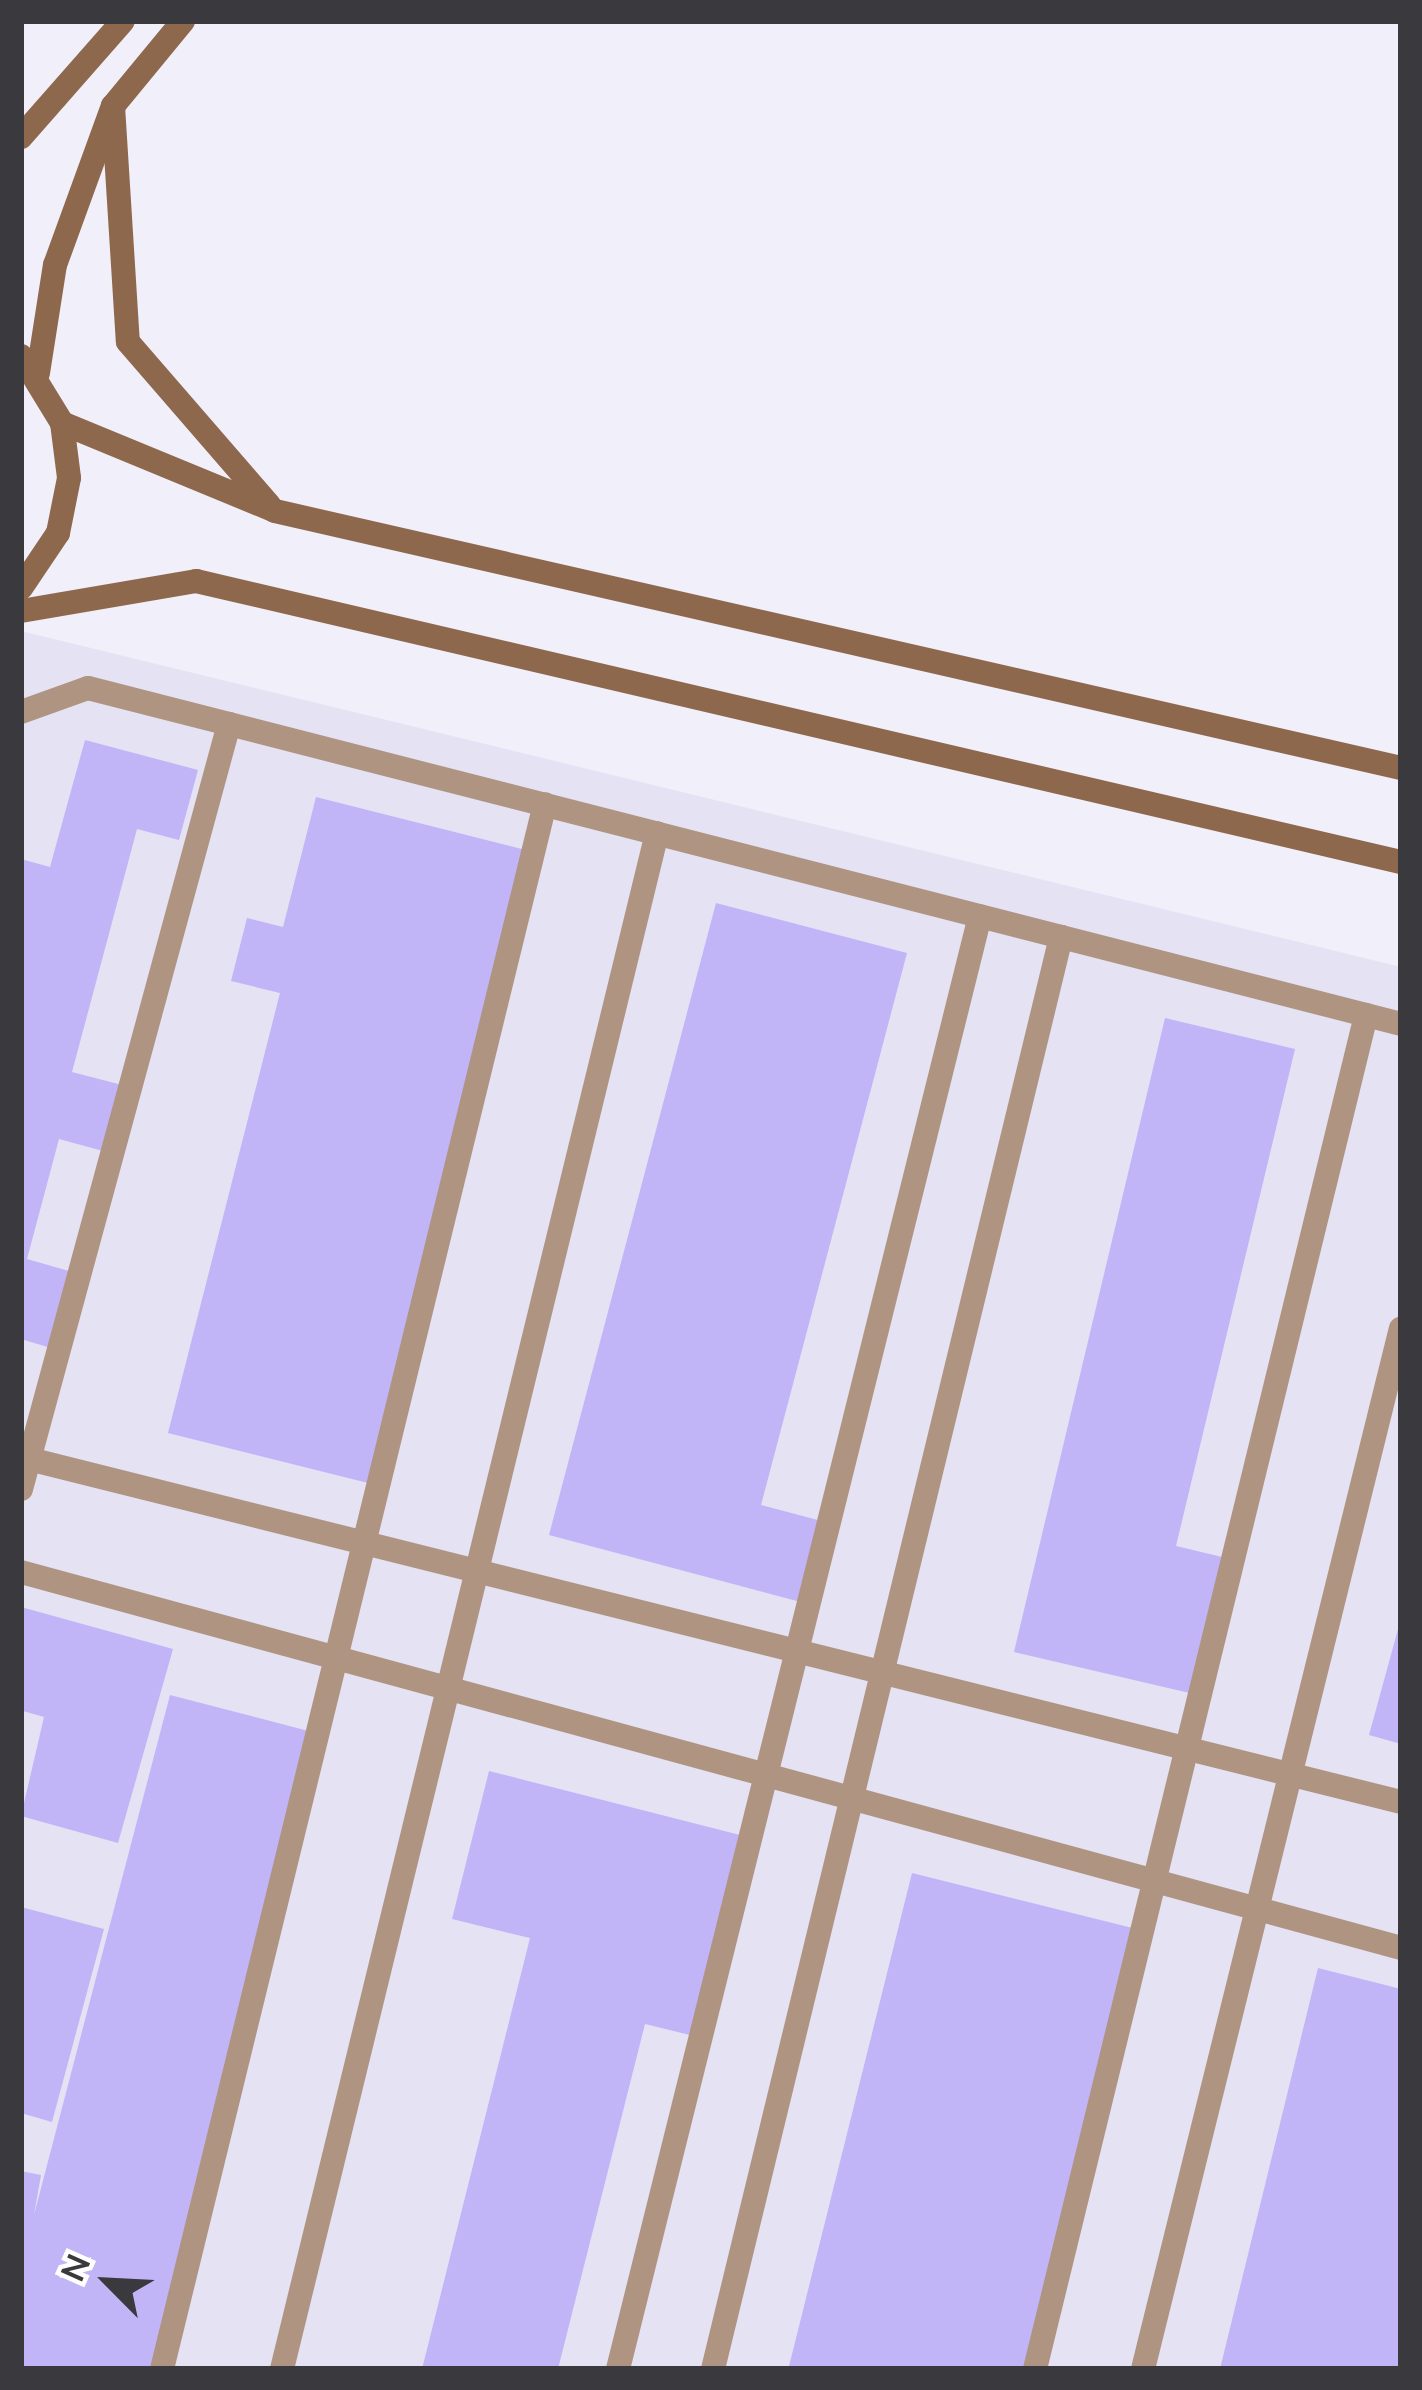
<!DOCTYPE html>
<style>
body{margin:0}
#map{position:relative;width:1422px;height:2390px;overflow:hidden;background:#f1effa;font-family:Mulish,sans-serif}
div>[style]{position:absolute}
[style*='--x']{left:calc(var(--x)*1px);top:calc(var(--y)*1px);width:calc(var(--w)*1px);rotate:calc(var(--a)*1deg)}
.built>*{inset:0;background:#e5e2f3}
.building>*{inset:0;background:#c1b5f7;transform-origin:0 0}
.street>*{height:24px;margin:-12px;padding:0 12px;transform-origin:12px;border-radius:12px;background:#af9482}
.secondary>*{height:24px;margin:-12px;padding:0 12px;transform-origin:12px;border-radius:12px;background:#8e684d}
span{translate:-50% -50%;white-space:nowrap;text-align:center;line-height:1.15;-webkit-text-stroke:9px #fff;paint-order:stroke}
.frame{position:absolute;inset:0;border:24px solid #3a393d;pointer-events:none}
.north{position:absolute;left:48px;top:2222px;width:120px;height:120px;-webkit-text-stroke:9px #fff;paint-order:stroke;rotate:294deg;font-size:33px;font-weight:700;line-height:48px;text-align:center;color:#3a393d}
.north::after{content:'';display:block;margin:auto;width:42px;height:54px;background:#3a393d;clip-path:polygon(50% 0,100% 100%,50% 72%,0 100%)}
</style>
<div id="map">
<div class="built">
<div style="clip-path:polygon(21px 631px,1401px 967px,1401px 2369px,21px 2369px)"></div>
</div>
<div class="building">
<div style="clip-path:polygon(85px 740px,198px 770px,179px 840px,137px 829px,72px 1072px,122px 1085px,103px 1151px,59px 1139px,27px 1259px,76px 1273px,54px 1349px,21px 1339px,21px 859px,50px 867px)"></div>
<div style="clip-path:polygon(316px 797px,534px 852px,372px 1484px,168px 1433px,280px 993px,231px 981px,247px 918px,283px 927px)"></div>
<div style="clip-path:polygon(716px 903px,907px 953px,761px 1505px,833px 1524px,812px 1605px,549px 1535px)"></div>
<div style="clip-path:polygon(1165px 1018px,1295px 1049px,1176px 1546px,1243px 1562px,1211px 1698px,1014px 1652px)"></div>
<div style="clip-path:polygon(21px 1607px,173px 1649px,118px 1843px,21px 1816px,44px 1717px,23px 1711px)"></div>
<div style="clip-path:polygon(1400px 1622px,1401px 1623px,1401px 1744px,1369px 1735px)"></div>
<div style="clip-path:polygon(170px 1695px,320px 1734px,153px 2369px,21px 2369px,21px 2171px,41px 2175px,34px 2215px)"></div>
<div style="clip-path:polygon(489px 1771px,744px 1836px,694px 2036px,645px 2024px,558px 2369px,422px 2369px,530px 1938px,452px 1919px)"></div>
<div style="left:912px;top:1873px;width:245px;height:512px;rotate:14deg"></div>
<div style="clip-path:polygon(21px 1907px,104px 1929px,52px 2122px,21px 2113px)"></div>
<div style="clip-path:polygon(1318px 1968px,1401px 1989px,1401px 2369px,1220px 2369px)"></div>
</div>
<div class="street">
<div style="--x:21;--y:712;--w:71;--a:-19.7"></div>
<div style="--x:88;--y:688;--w:1355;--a:14.35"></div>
<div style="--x:21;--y:1457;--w:1422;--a:14.04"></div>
<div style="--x:21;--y:1489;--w:793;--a:-74.79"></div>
<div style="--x:21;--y:1572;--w:1430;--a:15.24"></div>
<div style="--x:162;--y:2369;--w:1611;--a:-76.25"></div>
<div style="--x:282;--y:2369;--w:1581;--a:-76.28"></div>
<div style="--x:618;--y:2369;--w:1497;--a:-76.01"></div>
<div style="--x:713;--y:2369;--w:1474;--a:-76.34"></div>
<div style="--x:1035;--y:2369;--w:1394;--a:-76.26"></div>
<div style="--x:1143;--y:2369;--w:1072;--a:-76.08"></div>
</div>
<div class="secondary">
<div style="--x:113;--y:106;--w:236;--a:86.4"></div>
<div style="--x:128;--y:342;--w:216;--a:49.1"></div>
<div style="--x:21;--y:137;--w:154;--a:-48.7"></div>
<div style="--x:21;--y:356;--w:79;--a:58.5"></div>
<div style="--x:62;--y:423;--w:55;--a:82.7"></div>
<div style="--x:69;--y:478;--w:56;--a:101.3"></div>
<div style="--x:58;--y:533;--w:66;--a:123.9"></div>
<div style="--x:38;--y:373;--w:109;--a:-81.1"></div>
<div style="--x:55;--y:265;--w:169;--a:-70"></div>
<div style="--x:113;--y:106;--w:110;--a:-50.5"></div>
<div style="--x:62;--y:423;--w:230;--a:22.4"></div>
<div style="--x:275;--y:511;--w:1155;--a:12.86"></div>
<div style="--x:21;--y:611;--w:178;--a:-9.7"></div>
<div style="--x:196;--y:581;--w:1237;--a:13.13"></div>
</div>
<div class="frame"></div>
<div class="north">N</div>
</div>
